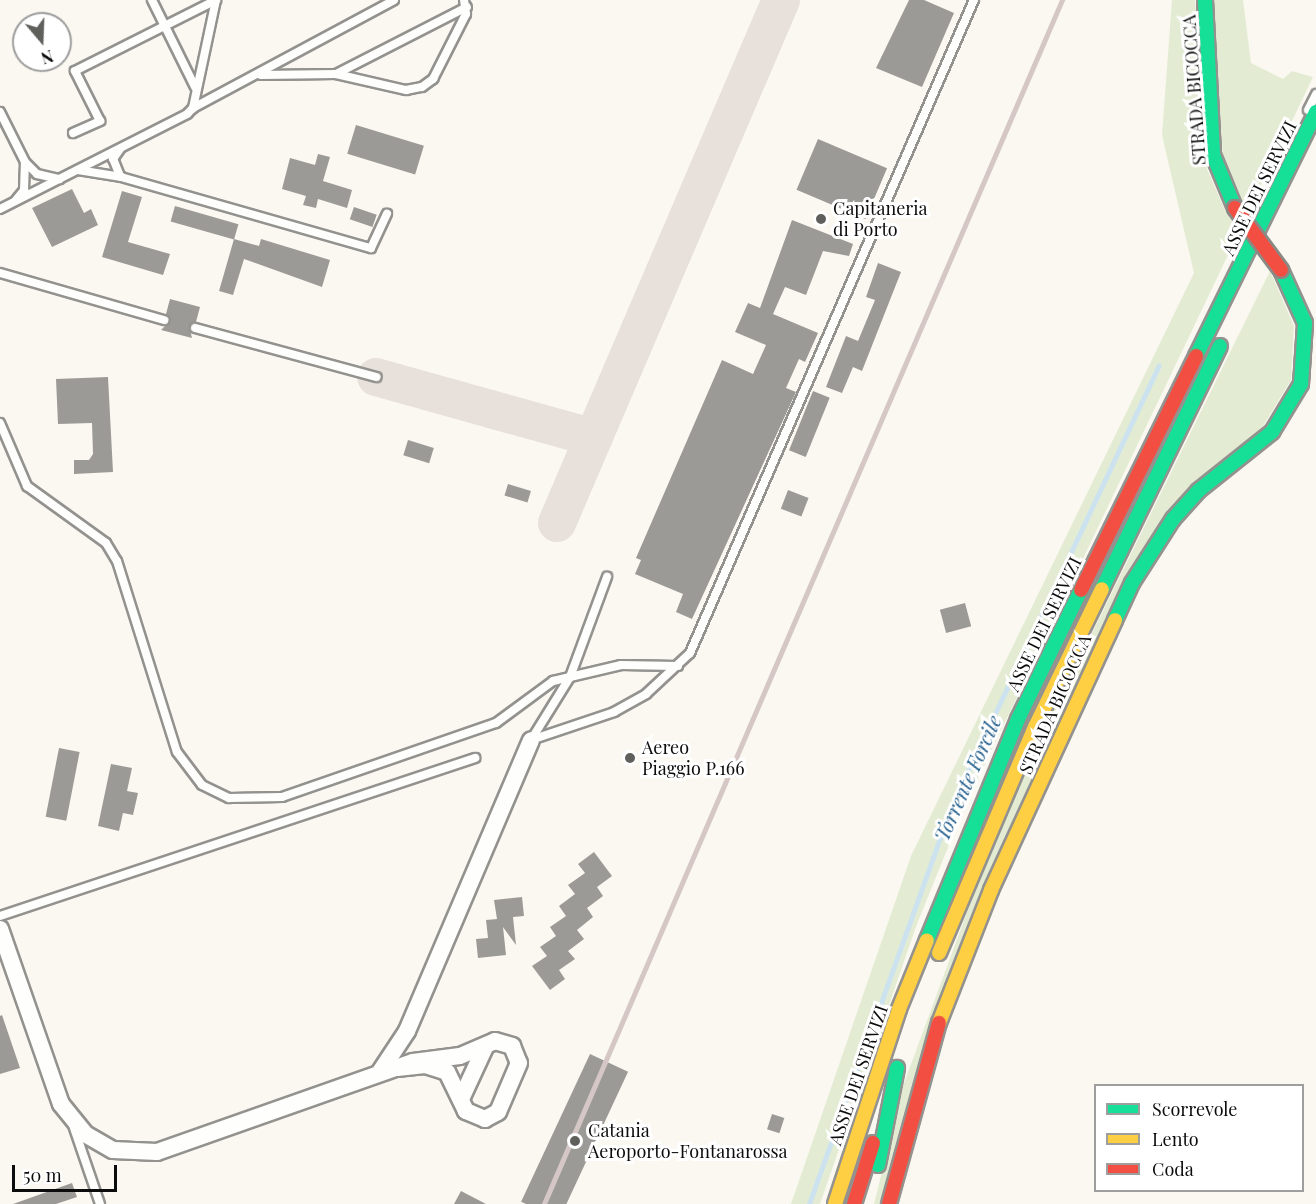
<!DOCTYPE html>
<style>
body{margin:0}
#map{position:relative;width:1316px;height:1204px;overflow:hidden;background:#faf8f0;font-family:"Playfair Display",serif}
div>[style]{position:absolute}
[style*='--x']{left:calc(var(--x)*1px);top:calc(var(--y)*1px);width:calc(var(--w)*1px);rotate:calc(var(--a)*1deg)}
.green>*{inset:0;background:#e3ecd3}
.stream>*{height:4.5px;margin:-2.25px;padding:0 2.25px;transform-origin:2.25px;border-radius:2.25px;background:#cce3ef}
.taxiway>*{height:38px;margin:-19px;padding:0 19px;transform-origin:19px;border-radius:19px;background:#e8e0db}
.building>*{inset:0;background:#9c9a96;transform-origin:0 0}
.roads{filter:drop-shadow(2px 0 #93928f) drop-shadow(-2px 0 #93928f) drop-shadow(0 2px #93928f) drop-shadow(0 -2px #93928f)}
.lane>*{height:8px;margin:-4px;padding:0 4px;transform-origin:4px;border-radius:4px;background:#fefefd}
.street>*{height:16px;margin:-8px;padding:0 8px;transform-origin:8px;border-radius:8px;background:#fefefd}
.fast>*{height:14px;margin:-7px;padding:0 7px;transform-origin:7px;border-radius:7px;background:#16e098}
.slow>*{height:14px;margin:-7px;padding:0 7px;transform-origin:7px;border-radius:7px;background:#ffcf43}
.jam>*{height:14px;margin:-7px;padding:0 7px;transform-origin:7px;border-radius:7px;background:#f24e42}
.rail>*{height:4.5px;margin:-2.25px;padding:0 2.25px;transform-origin:2.25px;border-radius:2.25px;background:#d5c7c6}
.bridges{filter:drop-shadow(2px 0 #8a8985) drop-shadow(-2px 0 #8a8985) drop-shadow(0 2px #8a8985) drop-shadow(0 -2px #8a8985)}
.jam-bridge>*{height:14px;margin:-7px;padding:0 7px;transform-origin:7px;border-radius:7px;background:#f24e42}
.dots>*{width:16px;height:16px;translate:-50% -50%;box-sizing:border-box;border:3px solid #fff;border-radius:50%}
span{translate:-50% -50%;white-space:nowrap;text-align:center;line-height:1.15;-webkit-text-stroke:6px #fff;paint-order:stroke}
.street-label{font-size:18px;color:#0c0c0c}
.poi-label{font-size:18px;color:#0c0c0c}
.left{translate:0 -50%;text-align:left}
.water-label{font-size:20px;color:#26608d;font-style:italic}
.legend{position:absolute;left:1094px;top:1084px;width:210px;height:108px;box-sizing:border-box;background:#fff;border:2px solid #9e9e9e;margin:0;padding:8px 10px;list-style:none;font-size:18px;color:#0c0c0c}
.legend li{display:flex;align-items:center;gap:12px;height:30px}
.legend b{width:30px;border:2px solid #9e9e9e}
.north{position:absolute;left:12px;top:12px;width:60px;height:60px;box-sizing:border-box;background:#fff;border:2px solid #9e9e9e;border-radius:50%;rotate:161deg;font-size:16px;font-weight:700;line-height:24px;text-align:center;color:#0c0c0c}
.north::after{content:'';display:block;margin:auto;width:21px;height:27px;background:#5f5f5c;clip-path:polygon(50% 0,100% 100%,50% 72%,0 100%)}
.scale{position:absolute;left:12px;top:1165px;width:105px;height:27px;box-sizing:border-box;border:3px solid #0c0c0c;border-top:0;padding-left:8px;font-size:18px;line-height:21px;white-space:nowrap;color:#0c0c0c;-webkit-text-stroke:4px #fff;paint-order:stroke}
</style>
<div id="map">
<div class="green">
<div style="clip-path:polygon(1172px 0,1195px 0,1207px 169px,1227px 215px,1212px 0,1243px 0,1251px 63px,1283px 79px,1292px 71px,1313px 77px,963px 810px,917px 924px,820px 1204px,791px 1204px,911px 856px,1194px 273px,1162px 135px)"></div>
<div style="clip-path:polygon(1270px 271px,1294px 326px,1291px 380px,1263px 426px,1167px 513px,932px 1019px,880px 1204px,874px 1204px,903px 1086px,977px 885px,1043px 733px)"></div>
</div>
<div class="stream">
<div style="--x:809;--y:1204;--w:424;--a:-70.3"></div>
<div style="--x:952;--y:805;--w:485;--a:-64.8"></div>
</div>
<div class="taxiway">
<div style="--x:376;--y:377;--w:226;--a:15.6"></div>
<div style="--x:557;--y:523;--w:569;--a:-66.81"></div>
</div>
<div class="building">
<div style="clip-path:polygon(909px 0,924px 0,954px 13px,922px 87px,876px 68px)"></div>
<div style="left:356px;top:125px;width:71px;height:30px;rotate:17deg"></div>
<div style="left:818px;top:139px;width:75px;height:55px;rotate:23deg"></div>
<div style="clip-path:polygon(318px 154px,330px 157px,323px 181px,352px 190px,347px 208px,318px 199px,316px 208px,303px 205px,306px 196px,282px 189px,290px 158px,315px 165px)"></div>
<div style="clip-path:polygon(72px 189px,84px 213px,91px 209px,98px 225px,52px 247px,32px 208px)"></div>
<div style="clip-path:polygon(122px 191px,142px 197px,128px 242px,170px 254px,163px 275px,102px 257px)"></div>
<div style="left:175px;top:206px;width:66px;height:16px;rotate:16deg"></div>
<div style="left:354px;top:207px;width:24px;height:13px;rotate:19deg"></div>
<div style="clip-path:polygon(792px 220px,853px 244px,849px 256px,823px 251px,806px 295px,785px 287px,773px 314px,818px 333px,805px 362px,799px 359px,786px 388px,796px 392px,692px 619px,676px 612px,683px 594px,635px 574px,641px 560px,636px 558px,722px 360px,753px 374px,766px 345px,735px 332px,748px 303px,760px 308px)"></div>
<div style="clip-path:polygon(234px 239px,259px 246px,261px 239px,330px 260px,322px 287px,244px 259px,233px 295px,219px 291px)"></div>
<div style="clip-path:polygon(878px 263px,901px 272px,862px 371px,853px 367px,842px 393px,826px 387px,846px 336px,858px 341px,875px 300px,866px 297px)"></div>
<div style="clip-path:polygon(170px 299px,200px 307px,196px 322px,189px 326px,192px 338px,161px 330px,170px 321px,166px 314px)"></div>
<div style="clip-path:polygon(108px 377px,113px 472px,74px 474px,74px 460px,89px 460px,93px 454px,92px 423px,58px 424px,56px 379px)"></div>
<div style="left:813px;top:391px;width:18px;height:64px;rotate:22deg"></div>
<div style="left:408px;top:440px;width:27px;height:16px;rotate:17deg"></div>
<div style="left:508px;top:484px;width:24px;height:12px;rotate:17deg"></div>
<div style="left:788px;top:490px;width:22px;height:20px;rotate:21deg"></div>
<div style="left:965px;top:603px;width:24px;height:26px;rotate:75deg"></div>
<div style="left:59px;top:748px;width:21px;height:70px;rotate:11deg"></div>
<div style="clip-path:polygon(111px 764px,132px 768px,127px 791px,138px 793px,133px 815px,123px 813px,119px 831px,98px 826px)"></div>
<div style="clip-path:polygon(594px 852px,612px 876px,597px 887px,603px 896px,587px 908px,593px 917px,577px 930px,584px 939px,568px 951px,575px 959px,559px 970px,565px 979px,550px 990px,532px 966px,547px 956px,540px 947px,556px 936px,550px 927px,566px 916px,559px 906px,575px 894px,568px 885px,585px 873px,578px 864px)"></div>
<div style="clip-path:polygon(522px 897px,524px 916px,513px 917px,516px 945px,503px 927px,506px 955px,478px 958px,476px 939px,488px 938px,486px 920px,497px 919px,494px 900px)"></div>
<div style="clip-path:polygon(2px 1015px,20px 1068px,0 1074px,0 1016px)"></div>
<div style="left:590px;top:1054px;width:42px;height:163px;rotate:25deg"></div>
<div style="left:772px;top:1114px;width:13px;height:16px;rotate:18deg"></div>
<div style="clip-path:polygon(72px 1183px,77px 1197px,56px 1204px,13px 1204px)"></div>
<div style="clip-path:polygon(461px 1191px,486px 1204px,454px 1204px)"></div>
</div>
<div class="roads">
<div class="lane">
<div style="--x:152;--y:0;--w:97;--a:63.7"></div>
<div style="--x:336;--y:74;--w:147;--a:-27.1"></div>
<div style="--x:261;--y:75;--w:75;--a:-0.8"></div>
<div style="--x:336;--y:74;--w:72;--a:12.9"></div>
<div style="--x:406;--y:90;--w:16;--a:-11"></div>
<div style="--x:422;--y:87;--w:14;--a:-36"></div>
<div style="--x:433;--y:79;--w:73;--a:-63.1"></div>
<div style="--x:466;--y:14;--w:14;--a:-98"></div>
<div style="--x:193;--y:108;--w:228;--a:-28.2"></div>
<div style="--x:1308;--y:110;--w:18;--a:-63"></div>
<div style="--x:0;--y:112;--w:56;--a:63.4"></div>
<div style="--x:25;--y:162;--w:17;--a:45"></div>
<div style="--x:37;--y:174;--w:23;--a:13"></div>
<div style="--x:73;--y:133;--w:30;--a:-24"></div>
<div style="--x:100;--y:121;--w:56;--a:-116.6"></div>
<div style="--x:75;--y:71;--w:158;--a:-26.7"></div>
<div style="--x:78;--y:170;--w:44;--a:9.2"></div>
<div style="--x:121;--y:177;--w:260;--a:15.9"></div>
<div style="--x:371;--y:248;--w:38;--a:-65"></div>
<div style="--x:120;--y:176;--w:18;--a:-112"></div>
<div style="--x:113;--y:159;--w:12;--a:-55"></div>
<div style="--x:16;--y:200;--w:13;--a:-51"></div>
<div style="--x:24;--y:190;--w:27;--a:-88"></div>
<div style="--x:0;--y:209;--w:210;--a:-26.9"></div>
<div style="--x:187;--y:114;--w:8;--a:-45"></div>
<div style="--x:193;--y:108;--w:110;--a:-78"></div>
<div style="--x:0;--y:273;--w:171;--a:16"></div>
<div style="--x:195;--y:328;--w:188;--a:15.1"></div>
<div style="--x:0;--y:423;--w:69;--a:66.8"></div>
<div style="--x:27;--y:486;--w:97;--a:35.8"></div>
<div style="--x:106;--y:543;--w:21;--a:59"></div>
<div style="--x:117;--y:561;--w:200;--a:72.6"></div>
<div style="--x:177;--y:752;--w:41;--a:52.9"></div>
<div style="--x:202;--y:785;--w:30;--a:26"></div>
<div style="--x:229;--y:798;--w:53;--a:-1.1"></div>
<div style="--x:282;--y:797;--w:226;--a:-19.1"></div>
<div style="--x:496;--y:723;--w:71;--a:-36.4"></div>
<div style="--x:553;--y:681;--w:70;--a:-13.2"></div>
<div style="--x:621;--y:665;--w:57;--a:1"></div>
<div style="--x:531;--y:740;--w:88;--a:-18.6"></div>
<div style="--x:614;--y:712;--w:37;--a:-29"></div>
<div style="--x:646;--y:694;--w:60;--a:-43"></div>
<div style="--x:690;--y:653;--w:712;--a:-66.5"></div>
<div style="--x:531;--y:740;--w:74;--a:-58.2"></div>
<div style="--x:570;--y:677;--w:107;--a:-69.7"></div>
<div style="--x:0;--y:916;--w:501;--a:-18.4"></div>
<div style="--x:74;--y:1128;--w:80;--a:71.1"></div>
</div>
<div class="street">
<div style="--x:0;--y:929;--w:185;--a:70.8"></div>
<div style="--x:61;--y:1104;--w:38;--a:51"></div>
<div style="--x:85;--y:1134;--w:32;--a:30"></div>
<div style="--x:113;--y:1150;--w:44;--a:2.6"></div>
<div style="--x:157;--y:1152;--w:271;--a:-19.4"></div>
<div style="--x:413;--y:1062;--w:47;--a:-7.3"></div>
<div style="--x:460;--y:1056;--w:38;--a:-23"></div>
<div style="--x:495;--y:1041;--w:18;--a:16"></div>
<div style="--x:512;--y:1046;--w:18;--a:68"></div>
<div style="--x:519;--y:1063;--w:53;--a:113.2"></div>
<div style="--x:498;--y:1112;--w:15;--a:152"></div>
<div style="--x:485;--y:1119;--w:21;--a:-157"></div>
<div style="--x:466;--y:1111;--w:43;--a:-116"></div>
<div style="--x:447;--y:1072;--w:23;--a:-162"></div>
<div style="--x:425;--y:1065;--w:28;--a:174"></div>
<div style="--x:380;--y:1072;--w:49;--a:-56.6"></div>
<div style="--x:407;--y:1031;--w:316;--a:-66.9"></div>
<div style="--x:462;--y:1097;--w:57;--a:-65.2"></div>
</div>
<div class="fast">
<div style="--x:1205;--y:0;--w:155;--a:87"></div>
<div style="--x:1213;--y:155;--w:57;--a:67.5"></div>
<div style="--x:1196;--y:356;--w:272;--a:-63.8"></div>
<div style="--x:1102;--y:589;--w:270;--a:-64.1"></div>
<div style="--x:1115;--y:620;--w:41;--a:-65.3"></div>
<div style="--x:1132;--y:583;--w:76;--a:-57.4"></div>
<div style="--x:1173;--y:519;--w:38;--a:-48"></div>
<div style="--x:1198;--y:491;--w:95;--a:-38.6"></div>
<div style="--x:1272;--y:432;--w:56;--a:-58.9"></div>
<div style="--x:1301;--y:384;--w:61;--a:-86.2"></div>
<div style="--x:1305;--y:323;--w:58;--a:-114.4"></div>
<div style="--x:927;--y:940;--w:239;--a:-67.6"></div>
<div style="--x:1018;--y:719;--w:144;--a:-64"></div>
<div style="--x:878;--y:1165;--w:99;--a:-78.9"></div>
</div>
<div class="slow">
<div style="--x:939;--y:953;--w:246;--a:-67"></div>
<div style="--x:1035;--y:727;--w:153;--a:-64.1"></div>
<div style="--x:939;--y:1023;--w:143;--a:-68.6"></div>
<div style="--x:991;--y:890;--w:297;--a:-65.3"></div>
<div style="--x:835;--y:1204;--w:205;--a:-71.8"></div>
<div style="--x:899;--y:1009;--w:74;--a:-67.9"></div>
</div>
<div class="jam">
<div style="--x:1081;--y:590;--w:261;--a:-63.8"></div>
<div style="--x:854;--y:1204;--w:64;--a:-72.7"></div>
<div style="--x:889;--y:1204;--w:188;--a:-74.6"></div>
</div>
</div>
<div class="rail">
<div style="--x:544;--y:1204;--w:1311;--a:-66.72"></div>
</div>
<div class="bridges">
<div class="jam-bridge">
<div style="--x:1235;--y:208;--w:77;--a:53.4"></div>
</div>
</div>
<div class="dots">
<div style="left:821px;top:219px;background:#5f5f5c"></div>
<div style="left:630px;top:758px;background:#5f5f5c"></div>
<div style="left:575px;top:1141px;background:#5f5f5c"></div>
</div>
<div class="street-label">
<span style="left:1194px;top:90px;rotate:-94deg">STRADA BICOCCA</span>
<span style="left:1259px;top:188px;rotate:-64deg">ASSE DEI SERVIZI</span>
<span style="left:1044px;top:624px;rotate:-64deg">ASSE DEI SERVIZI</span>
<span style="left:1055px;top:704px;rotate:-66deg">STRADA BICOCCA</span>
<span style="left:858px;top:1075px;rotate:-71deg">ASSE DEI SERVIZI</span>
</div>
<div class="poi-label">
<span class="left" style="left:833px;top:219px">Capitaneria<br>di Porto</span>
<span class="left" style="left:642px;top:758px">Aereo<br>Piaggio P.166</span>
<span class="left" style="left:588px;top:1141px">Catania<br>Aeroporto-Fontanarossa</span>
</div>
<div class="water-label">
<span style="left:967px;top:778px;rotate:-66deg">Torrente Forcile</span>
</div>
<ul class="legend">
<li><b style="height:8px;background:#16e098"></b>Scorrevole</li>
<li><b style="height:8px;background:#ffcf43"></b>Lento</li>
<li><b style="height:8px;background:#f24e42"></b>Coda</li>
</ul>
<div class="north">N</div>
<div class="scale">50 m</div>
</div>
